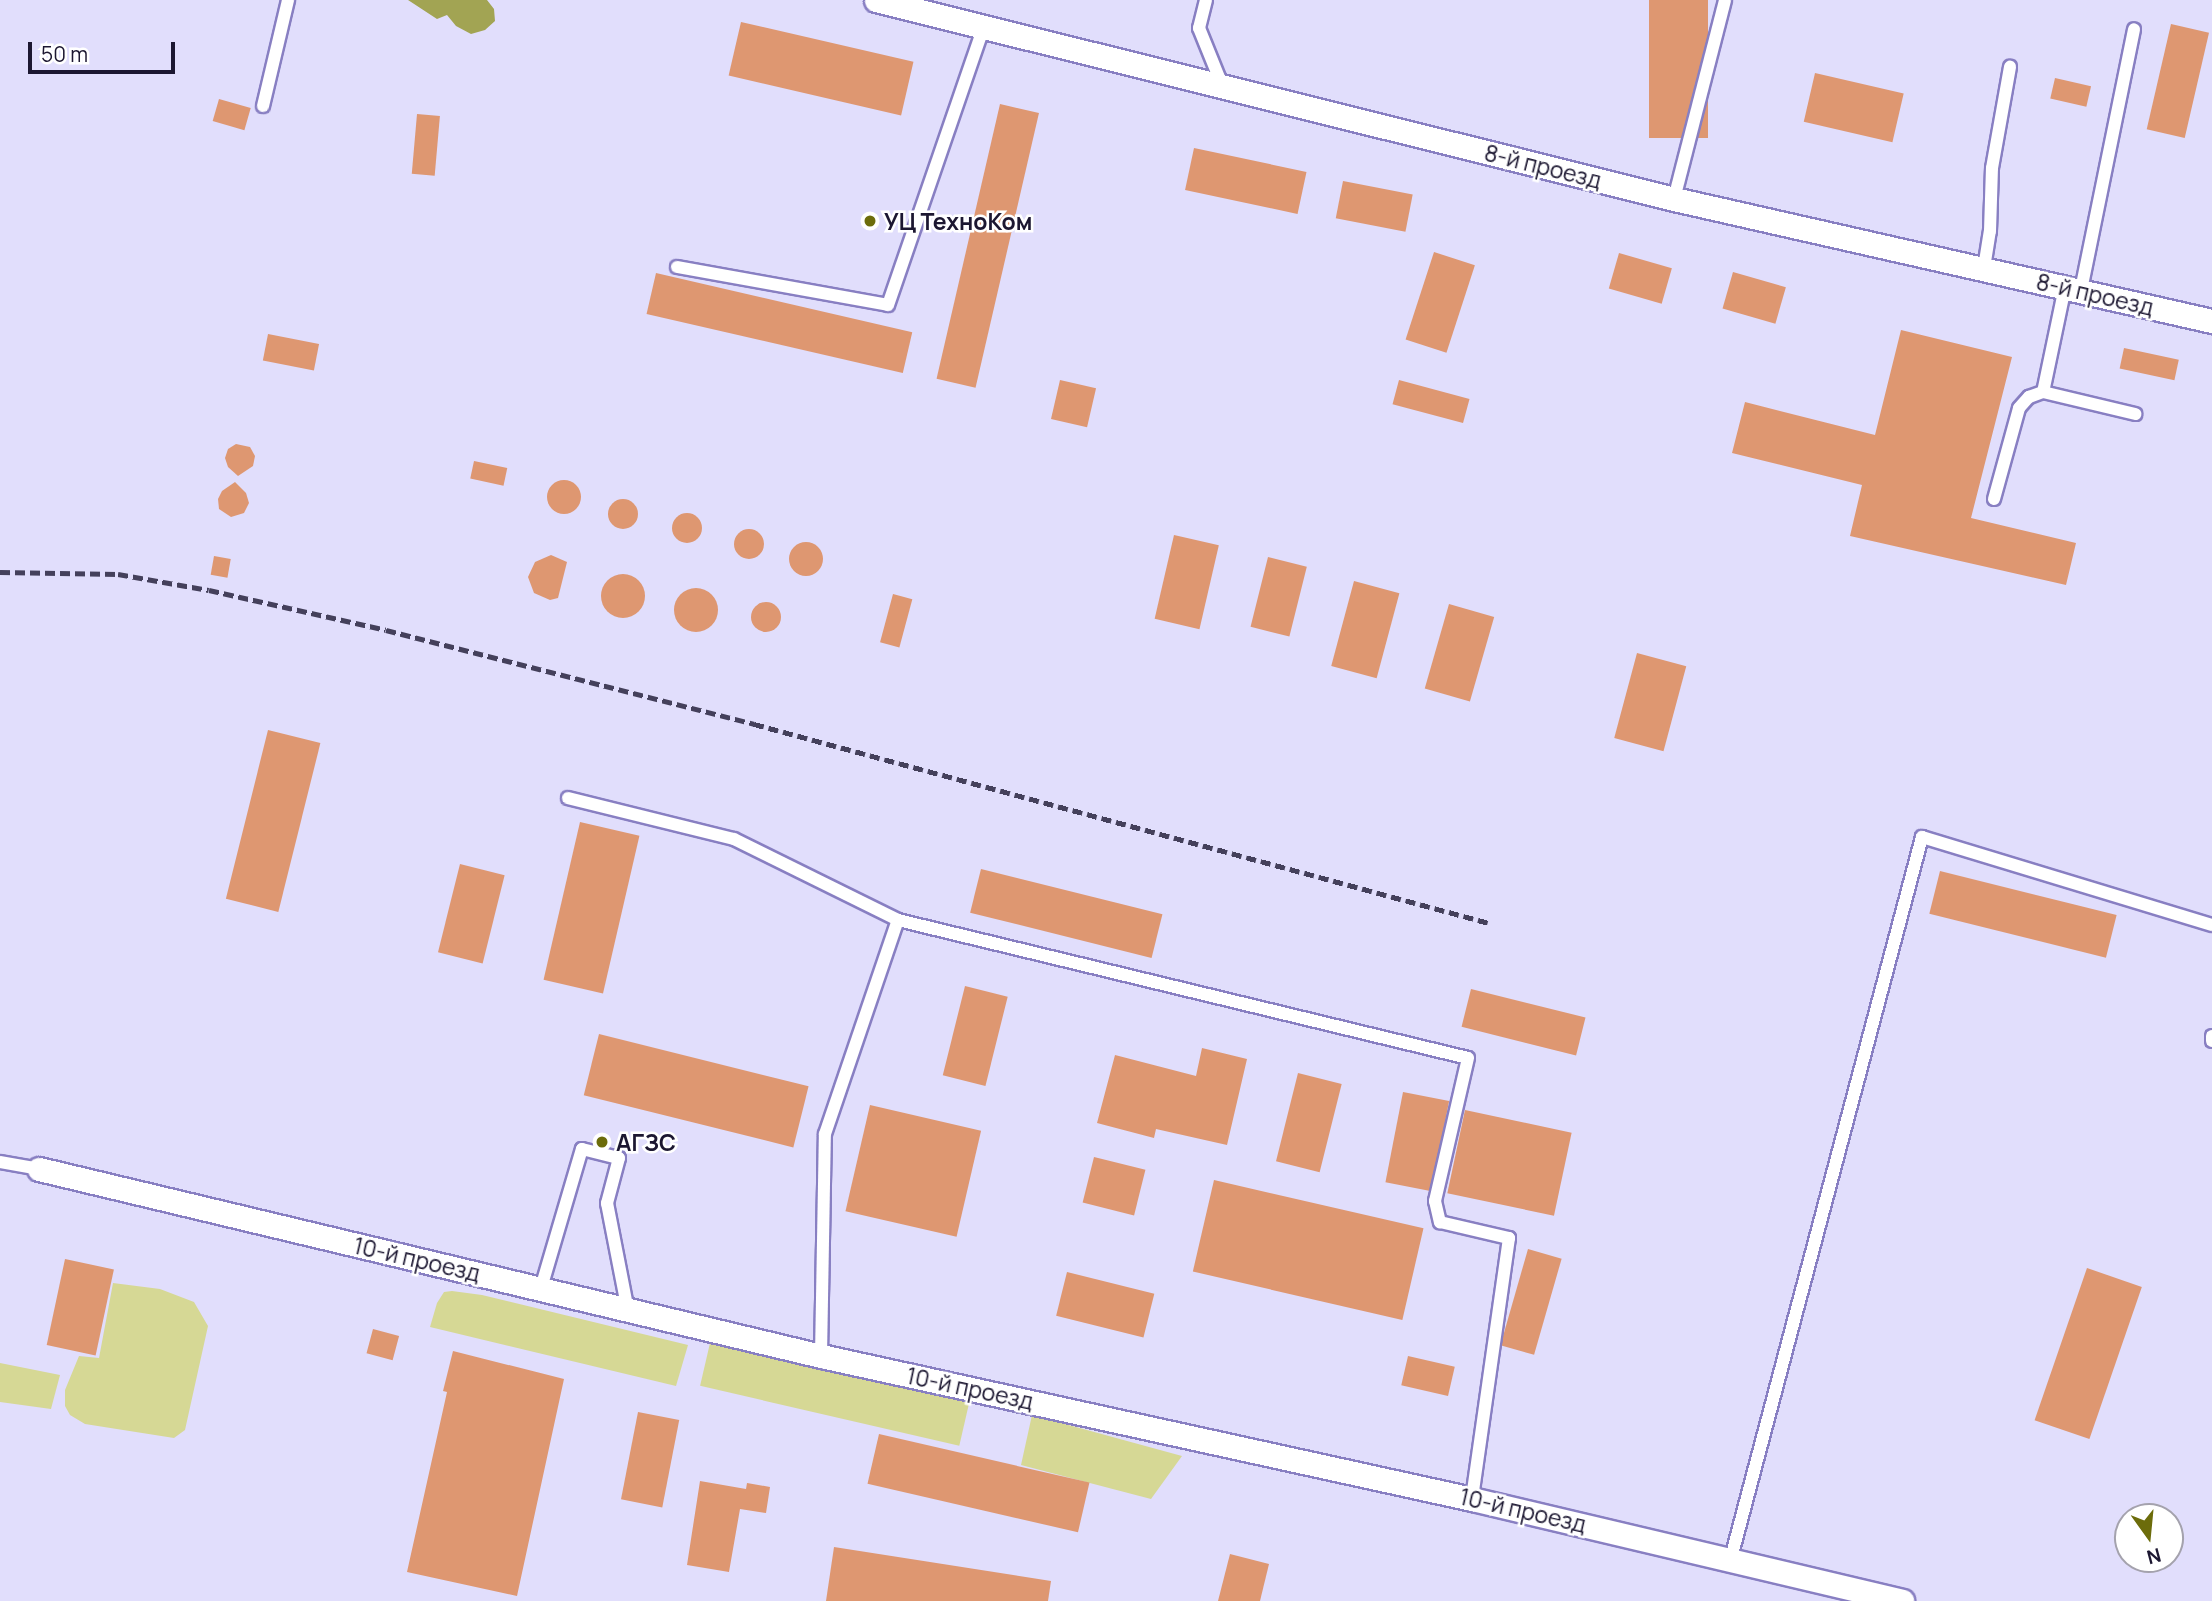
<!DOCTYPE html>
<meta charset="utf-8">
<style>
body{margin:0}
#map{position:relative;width:2212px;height:1601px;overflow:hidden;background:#e1defc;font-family:Manrope,sans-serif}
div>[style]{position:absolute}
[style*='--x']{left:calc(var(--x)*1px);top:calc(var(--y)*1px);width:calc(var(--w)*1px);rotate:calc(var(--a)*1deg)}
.green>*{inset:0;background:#d6d895;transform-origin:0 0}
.forest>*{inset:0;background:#a2a453}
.building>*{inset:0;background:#de9771;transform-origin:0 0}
.round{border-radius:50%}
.roads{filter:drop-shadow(2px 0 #887fc2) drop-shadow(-2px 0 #887fc2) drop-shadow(0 2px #887fc2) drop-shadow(0 -2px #887fc2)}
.service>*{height:12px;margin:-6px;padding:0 6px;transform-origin:6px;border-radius:6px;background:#fff}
.minor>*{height:23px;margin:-11.5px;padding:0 11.5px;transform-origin:11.5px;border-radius:11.5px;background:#fff}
.rail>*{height:5px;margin-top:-2.5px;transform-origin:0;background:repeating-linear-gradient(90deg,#44405b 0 10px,transparent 0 15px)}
.dots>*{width:19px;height:19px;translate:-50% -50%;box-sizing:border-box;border:4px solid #fff;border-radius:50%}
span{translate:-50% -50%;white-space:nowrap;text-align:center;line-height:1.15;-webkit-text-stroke:5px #fff;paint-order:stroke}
.street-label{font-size:23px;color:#1c1731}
.poi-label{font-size:23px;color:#1c1731;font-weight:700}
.left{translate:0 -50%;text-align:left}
.north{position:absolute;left:2114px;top:1503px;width:70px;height:70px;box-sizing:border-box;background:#fff;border:2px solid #a4a2ad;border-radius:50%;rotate:165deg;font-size:19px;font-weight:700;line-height:28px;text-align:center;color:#1c1731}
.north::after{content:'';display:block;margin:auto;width:24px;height:32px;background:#6c6c0b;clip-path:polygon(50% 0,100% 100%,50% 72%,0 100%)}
.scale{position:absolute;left:28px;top:42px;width:147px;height:32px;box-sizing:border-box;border:4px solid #1c1731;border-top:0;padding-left:9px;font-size:21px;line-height:24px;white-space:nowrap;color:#1c1731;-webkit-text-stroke:5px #fff;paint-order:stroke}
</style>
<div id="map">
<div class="green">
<div style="clip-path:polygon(113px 1283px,160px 1289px,194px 1302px,208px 1326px,185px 1430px,174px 1438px,85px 1424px,70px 1415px,65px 1406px,65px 1390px,79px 1356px,99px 1358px)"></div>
<div style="clip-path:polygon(452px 1291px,482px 1295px,688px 1345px,676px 1386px,430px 1327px,437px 1303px,444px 1292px)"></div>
<div style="left:710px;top:1343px;width:266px;height:44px;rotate:13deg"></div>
<div style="clip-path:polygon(0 1363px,60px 1375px,51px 1409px,0 1402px)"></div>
<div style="clip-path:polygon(1032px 1415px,1182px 1456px,1151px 1499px,1021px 1465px)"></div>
</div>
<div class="forest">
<div style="clip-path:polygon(408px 0,487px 0,494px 9px,495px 21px,485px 30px,471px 34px,456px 26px,447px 15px,437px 19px)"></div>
</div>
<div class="building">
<div style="left:1649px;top:0;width:59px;height:138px"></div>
<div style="left:741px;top:22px;width:177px;height:55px;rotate:13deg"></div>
<div style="left:2171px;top:24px;width:39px;height:108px;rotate:13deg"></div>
<div style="left:1815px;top:73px;width:91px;height:50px;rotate:13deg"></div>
<div style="left:2055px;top:78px;width:37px;height:21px;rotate:13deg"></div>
<div style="left:219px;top:99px;width:33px;height:23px;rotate:16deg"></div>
<div style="left:1000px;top:104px;width:40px;height:282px;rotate:13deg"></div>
<div style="left:417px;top:114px;width:23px;height:60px;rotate:5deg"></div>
<div style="left:1194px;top:148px;width:115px;height:43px;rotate:12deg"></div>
<div style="left:1343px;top:181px;width:71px;height:38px;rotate:11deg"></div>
<div style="left:1434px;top:252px;width:43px;height:92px;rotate:18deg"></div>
<div style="left:1619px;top:253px;width:55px;height:37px;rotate:16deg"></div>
<div style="left:1733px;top:272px;width:55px;height:38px;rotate:16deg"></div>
<div style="left:656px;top:273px;width:263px;height:42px;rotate:13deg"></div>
<div style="clip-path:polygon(1901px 330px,2012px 357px,1971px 518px,2076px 543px,2066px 585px,1850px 536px,1862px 485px,1732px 453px,1745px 402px,1875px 435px)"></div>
<div style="left:268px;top:334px;width:52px;height:27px;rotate:11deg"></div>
<div style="left:2124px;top:348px;width:56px;height:21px;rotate:12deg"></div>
<div style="left:1060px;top:380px;width:37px;height:40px;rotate:13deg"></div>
<div style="left:1399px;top:380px;width:73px;height:25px;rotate:15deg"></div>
<div style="clip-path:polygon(236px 444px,250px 447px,255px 456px,253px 466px,238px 476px,228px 467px,225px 458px,228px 449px)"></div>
<div style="left:474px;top:461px;width:34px;height:18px;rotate:12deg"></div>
<div class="round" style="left:547px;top:480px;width:34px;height:34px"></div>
<div style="clip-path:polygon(235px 482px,246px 493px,249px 503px,244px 513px,231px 517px,219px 509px,218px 499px,222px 491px)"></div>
<div class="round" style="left:608px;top:499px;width:30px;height:30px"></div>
<div class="round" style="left:672px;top:513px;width:30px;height:30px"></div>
<div class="round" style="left:734px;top:529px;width:30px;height:30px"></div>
<div style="left:1174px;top:535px;width:46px;height:86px;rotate:13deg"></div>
<div class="round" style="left:789px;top:542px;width:34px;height:34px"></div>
<div style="clip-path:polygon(551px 555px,567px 562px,558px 598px,550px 600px,534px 593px,528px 577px,535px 562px)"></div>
<div style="left:214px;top:556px;width:17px;height:19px;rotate:10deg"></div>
<div style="left:1268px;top:557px;width:40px;height:72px;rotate:14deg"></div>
<div class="round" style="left:601px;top:574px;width:44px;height:44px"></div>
<div style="left:1354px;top:581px;width:47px;height:88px;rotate:15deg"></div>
<div class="round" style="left:674px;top:588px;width:44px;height:44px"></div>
<div style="left:893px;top:594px;width:20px;height:50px;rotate:15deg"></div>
<div class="round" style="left:751px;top:602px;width:30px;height:30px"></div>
<div style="left:1449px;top:604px;width:47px;height:88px;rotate:16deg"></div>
<div style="left:1637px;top:653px;width:51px;height:88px;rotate:15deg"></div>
<div style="left:268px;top:730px;width:54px;height:174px;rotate:14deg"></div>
<div style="left:580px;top:822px;width:61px;height:162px;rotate:13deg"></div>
<div style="left:460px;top:864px;width:46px;height:91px;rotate:14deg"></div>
<div style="left:981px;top:869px;width:187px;height:45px;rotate:14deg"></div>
<div style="left:1940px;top:871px;width:182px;height:44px;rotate:14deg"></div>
<div style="left:965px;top:986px;width:44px;height:92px;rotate:14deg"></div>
<div style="left:1471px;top:989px;width:118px;height:39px;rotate:14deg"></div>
<div style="left:599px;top:1034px;width:216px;height:63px;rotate:14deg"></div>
<div style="clip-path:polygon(1202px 1048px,1247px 1059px,1227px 1145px,1156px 1129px,1154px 1138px,1097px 1123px,1115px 1055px,1196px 1076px)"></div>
<div style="left:1298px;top:1073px;width:45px;height:91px;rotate:14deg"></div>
<div style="left:1403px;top:1092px;width:47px;height:92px;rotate:11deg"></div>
<div style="left:870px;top:1105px;width:114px;height:109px;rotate:13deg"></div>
<div style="left:1465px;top:1110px;width:109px;height:85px;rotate:12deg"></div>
<div style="left:1094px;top:1157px;width:53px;height:47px;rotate:14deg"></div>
<div style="left:1214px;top:1180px;width:215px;height:94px;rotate:13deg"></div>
<div style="left:1528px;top:1249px;width:35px;height:100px;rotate:16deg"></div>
<div style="left:65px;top:1259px;width:50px;height:88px;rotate:12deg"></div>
<div style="left:2087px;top:1268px;width:58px;height:161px;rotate:19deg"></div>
<div style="left:1067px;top:1272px;width:90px;height:45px;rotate:14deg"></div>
<div style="left:373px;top:1329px;width:27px;height:25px;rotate:15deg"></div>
<div style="clip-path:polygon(453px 1351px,564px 1379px,517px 1596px,407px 1572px,447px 1392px,443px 1391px)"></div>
<div style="left:1408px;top:1356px;width:48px;height:30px;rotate:13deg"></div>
<div style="left:638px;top:1412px;width:42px;height:89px;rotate:11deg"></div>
<div style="left:879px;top:1434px;width:216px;height:51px;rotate:13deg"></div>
<div style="clip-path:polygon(700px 1481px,746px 1489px,747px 1483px,770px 1487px,766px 1513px,740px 1509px,729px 1572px,687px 1565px)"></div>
<div style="clip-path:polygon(834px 1547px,1051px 1581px,1048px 1601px,826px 1601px)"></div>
<div style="clip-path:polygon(1230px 1554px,1269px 1564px,1260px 1601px,1218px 1601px)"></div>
</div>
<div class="roads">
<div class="service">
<div style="--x:1206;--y:0;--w:29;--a:104"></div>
<div style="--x:1199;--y:28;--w:61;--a:68"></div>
<div style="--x:263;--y:106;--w:109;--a:-76.7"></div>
<div style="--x:1674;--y:199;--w:205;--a:-75.6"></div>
<div style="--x:677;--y:267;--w:214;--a:10.2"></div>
<div style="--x:888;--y:305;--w:295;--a:-71"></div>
<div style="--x:1984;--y:268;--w:37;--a:-81"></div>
<div style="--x:1990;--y:231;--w:63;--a:-88.2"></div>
<div style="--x:1992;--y:168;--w:103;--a:-79.9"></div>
<div style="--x:2065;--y:287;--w:107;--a:101.8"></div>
<div style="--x:2043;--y:392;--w:95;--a:13.4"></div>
<div style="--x:2081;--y:290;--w:266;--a:-78.5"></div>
<div style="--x:1994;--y:499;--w:94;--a:-74.6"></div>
<div style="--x:2019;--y:408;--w:15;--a:-48"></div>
<div style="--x:2029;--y:397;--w:15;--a:-20"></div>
<div style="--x:568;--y:798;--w:171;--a:13.9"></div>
<div style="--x:734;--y:839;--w:183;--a:26.3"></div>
<div style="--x:898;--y:920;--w:586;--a:13.61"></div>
<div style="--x:1468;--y:1058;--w:147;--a:103"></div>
<div style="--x:1435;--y:1201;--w:22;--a:77"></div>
<div style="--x:1440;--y:1222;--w:71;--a:13.1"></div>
<div style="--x:1509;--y:1238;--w:264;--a:98.1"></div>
<div style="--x:2212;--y:1036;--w:5;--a:90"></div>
<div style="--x:0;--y:1162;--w:40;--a:10"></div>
<div style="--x:541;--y:1288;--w:145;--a:-73.6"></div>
<div style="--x:582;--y:1149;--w:38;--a:14"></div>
<div style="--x:619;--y:1158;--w:47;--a:104.9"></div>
<div style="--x:607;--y:1203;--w:110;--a:79"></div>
<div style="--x:821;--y:1356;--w:222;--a:-89"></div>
<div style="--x:825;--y:1134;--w:226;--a:-71.2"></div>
<div style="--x:1731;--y:1558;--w:746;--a:-75.16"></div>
<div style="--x:1922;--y:837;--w:303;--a:16.9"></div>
</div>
<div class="minor">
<div style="--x:876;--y:0;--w:822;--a:14"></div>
<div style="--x:1674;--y:199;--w:552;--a:12.78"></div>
<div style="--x:39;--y:1169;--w:804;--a:13.45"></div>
<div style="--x:821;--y:1356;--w:667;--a:12.39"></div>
<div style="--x:1472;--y:1499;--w:442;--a:13.3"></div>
</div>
</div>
<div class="rail">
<div style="--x:0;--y:572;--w:118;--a:1"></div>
<div style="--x:118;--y:574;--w:92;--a:10"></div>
<div style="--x:209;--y:590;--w:181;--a:12.7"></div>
<div style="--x:386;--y:630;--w:380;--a:14.3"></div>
<div style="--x:754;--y:724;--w:761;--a:15.15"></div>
</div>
<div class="dots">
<div style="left:870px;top:221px;background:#6c6c0b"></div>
<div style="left:602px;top:1142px;background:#6c6c0b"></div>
</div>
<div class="street-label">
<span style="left:1543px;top:166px;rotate:14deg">8-й проезд</span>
<span style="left:2095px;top:294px;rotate:13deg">8-й проезд</span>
<span style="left:417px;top:1259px;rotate:13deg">10-й проезд</span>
<span style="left:970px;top:1388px;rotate:12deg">10-й проезд</span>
<span style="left:1523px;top:1510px;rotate:13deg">10-й проезд</span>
</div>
<div class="poi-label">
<span class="left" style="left:884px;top:221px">УЦ ТехноКом</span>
<span class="left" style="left:616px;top:1142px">АГЗС</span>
</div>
<div class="north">N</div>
<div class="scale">50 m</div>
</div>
